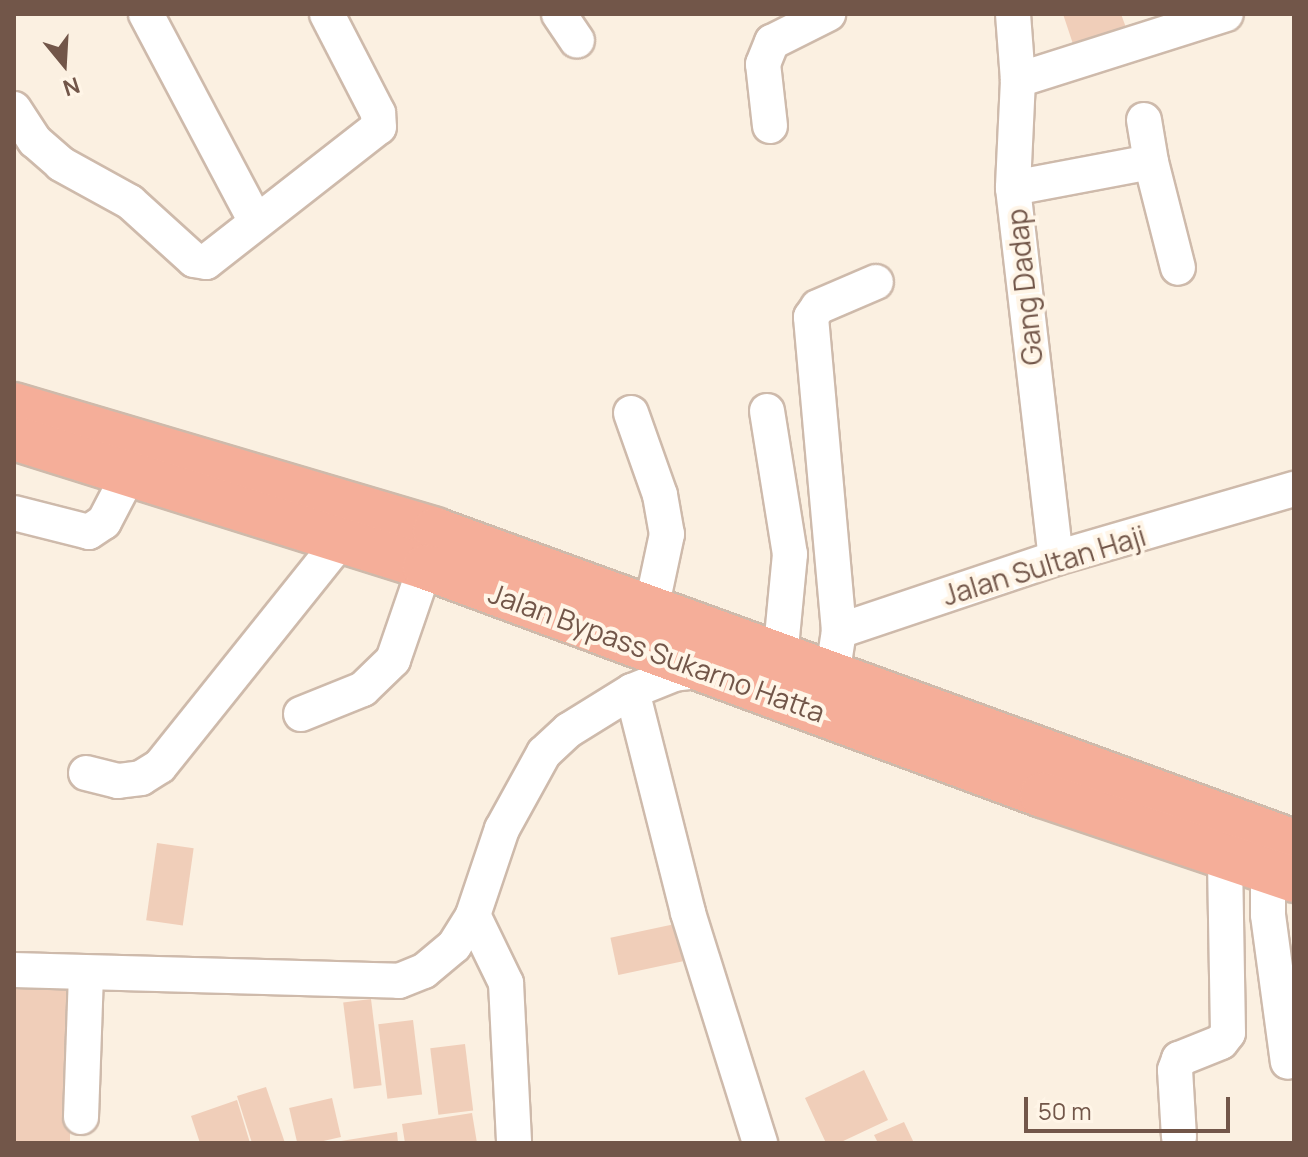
<!DOCTYPE html>
<style>
body{margin:0}
#map{position:relative;width:1308px;height:1157px;overflow:hidden;background:#fbf0e1;font-family:Manrope,sans-serif}
div>[style]{position:absolute}
[style*='--x']{left:calc(var(--x)*1px);top:calc(var(--y)*1px);width:calc(var(--w)*1px);rotate:calc(var(--a)*1deg)}
.building>*{inset:0;background:#f0ceb9;transform-origin:0 0}
.roads{filter:drop-shadow(2px 0 #cebaab) drop-shadow(-2px 0 #cebaab) drop-shadow(0 2px #cebaab) drop-shadow(0 -2px #cebaab)}
.minor>*{height:34px;margin:-17px;padding:0 17px;transform-origin:17px;border-radius:17px;background:#fff}
.highway>*{height:44px;margin:-22px;padding:0 22px;transform-origin:22px;border-radius:22px;background:#f5ae99}
span{translate:-50% -50%;white-space:nowrap;text-align:center;line-height:1.15;-webkit-text-stroke:8px #fff5e7;paint-order:stroke}
.street-label{font-size:28px;color:#725649}
.frame{position:absolute;inset:0;border:16px solid #725649;pointer-events:none}
.north{position:absolute;left:24px;top:24px;width:80px;height:80px;-webkit-text-stroke:6px #fff5e7;paint-order:stroke;rotate:162deg;font-size:22px;font-weight:700;line-height:32px;text-align:center;color:#725649}
.north::after{content:'';display:block;margin:auto;width:28px;height:36px;background:#725649;clip-path:polygon(50% 0,100% 100%,50% 72%,0 100%)}
.scale{position:absolute;left:1024px;top:1097px;width:206px;height:36px;box-sizing:border-box;border:4px solid #725649;border-top:0;padding-left:10px;font-size:24px;line-height:28px;white-space:nowrap;color:#725649;-webkit-text-stroke:6px #fff5e7;paint-order:stroke}
</style>
<div id="map">
<div class="building">
<div style="clip-path:polygon(1063px 14px,1121px 14px,1128px 33px,1075px 50px)"></div>
<div style="left:157px;top:843px;width:37px;height:78px;rotate:8deg"></div>
<div style="left:675px;top:924px;width:38px;height:66px;rotate:78deg"></div>
<div style="left:70px;top:984px;width:157px;height:56px;rotate:90deg"></div>
<div style="left:371px;top:999px;width:87px;height:28px;rotate:83deg"></div>
<div style="left:413px;top:1020px;width:75px;height:35px;rotate:83deg"></div>
<div style="left:465px;top:1044px;width:67px;height:35px;rotate:83deg"></div>
<div style="clip-path:polygon(864px 1070px,888px 1120px,839px 1143px,826px 1143px,805px 1098px)"></div>
<div style="clip-path:polygon(266px 1087px,285px 1143px,252px 1143px,237px 1096px)"></div>
<div style="left:332px;top:1098px;width:40px;height:44px;rotate:77deg"></div>
<div style="clip-path:polygon(237px 1100px,250px 1143px,200px 1143px,191px 1116px)"></div>
<div style="clip-path:polygon(472px 1113px,477px 1143px,405px 1143px,402px 1124px)"></div>
<div style="clip-path:polygon(904px 1122px,914px 1143px,878px 1143px,874px 1135px)"></div>
<div style="clip-path:polygon(397px 1132px,398px 1143px,341px 1143px,341px 1141px)"></div>
</div>
<div class="roads">
<div class="minor">
<div style="--x:146;--y:14;--w:233;--a:62.1"></div>
<div style="--x:559;--y:14;--w:32;--a:56"></div>
<div style="--x:1013;--y:14;--w:66;--a:85.7"></div>
<div style="--x:1018;--y:80;--w:108;--a:92.7"></div>
<div style="--x:1013;--y:188;--w:372;--a:83.4"></div>
<div style="--x:1018;--y:80;--w:218;--a:-17.6"></div>
<div style="--x:14;--y:109;--w:38;--a:57"></div>
<div style="--x:35;--y:141;--w:35;--a:41"></div>
<div style="--x:61;--y:164;--w:79;--a:28.8"></div>
<div style="--x:130;--y:202;--w:86;--a:42.2"></div>
<div style="--x:194;--y:260;--w:12;--a:9"></div>
<div style="--x:206;--y:262;--w:219;--a:-38"></div>
<div style="--x:379;--y:127;--w:14;--a:-94"></div>
<div style="--x:378;--y:113;--w:111;--a:-117.3"></div>
<div style="--x:1144;--y:120;--w:43;--a:80.5"></div>
<div style="--x:770;--y:126;--w:62;--a:-96.4"></div>
<div style="--x:763;--y:64;--w:24;--a:-68"></div>
<div style="--x:772;--y:42;--w:63;--a:-26.6"></div>
<div style="--x:1013;--y:188;--w:140;--a:-10.7"></div>
<div style="--x:1151;--y:162;--w:109;--a:75.7"></div>
<div style="--x:767;--y:411;--w:145;--a:80.9"></div>
<div style="--x:790;--y:554;--w:103;--a:95.5"></div>
<div style="--x:631;--y:413;--w:87;--a:70.5"></div>
<div style="--x:660;--y:495;--w:40;--a:80"></div>
<div style="--x:667;--y:534;--w:77;--a:102"></div>
<div style="--x:14;--y:513;--w:77;--a:14.2"></div>
<div style="--x:89;--y:532;--w:18;--a:-34"></div>
<div style="--x:104;--y:522;--w:56;--a:-62.5"></div>
<div style="--x:839;--y:631;--w:315;--a:-95.1"></div>
<div style="--x:811;--y:317;--w:12;--a:-55"></div>
<div style="--x:818;--y:307;--w:63;--a:-23.3"></div>
<div style="--x:832;--y:676;--w:46;--a:-81.2"></div>
<div style="--x:839;--y:631;--w:229;--a:-18.6"></div>
<div style="--x:1056;--y:558;--w:248;--a:-16.2"></div>
<div style="--x:632;--y:691;--w:229;--a:75.8"></div>
<div style="--x:688;--y:913;--w:241;--a:72.6"></div>
<div style="--x:301;--y:714;--w:67;--a:-22"></div>
<div style="--x:363;--y:689;--w:42;--a:-44"></div>
<div style="--x:393;--y:660;--w:98;--a:-71"></div>
<div style="--x:86;--y:773;--w:33;--a:14"></div>
<div style="--x:118;--y:781;--w:23;--a:-7"></div>
<div style="--x:141;--y:778;--w:22;--a:-32"></div>
<div style="--x:160;--y:766;--w:290;--a:-51.3"></div>
<div style="--x:1268;--y:872;--w:43;--a:90"></div>
<div style="--x:1268;--y:915;--w:148;--a:82.3"></div>
<div style="--x:473;--y:915;--w:76;--a:64.1"></div>
<div style="--x:506;--y:983;--w:160;--a:87.1"></div>
<div style="--x:14;--y:970;--w:385;--a:1.6"></div>
<div style="--x:399;--y:981;--w:27;--a:-22"></div>
<div style="--x:424;--y:971;--w:39;--a:-40"></div>
<div style="--x:454;--y:946;--w:36;--a:-58"></div>
<div style="--x:473;--y:915;--w:91;--a:-71.4"></div>
<div style="--x:502;--y:829;--w:87;--a:-61.1"></div>
<div style="--x:544;--y:753;--w:34;--a:-43"></div>
<div style="--x:569;--y:730;--w:74;--a:-31.8"></div>
<div style="--x:632;--y:691;--w:45;--a:-22"></div>
<div style="--x:674;--y:674;--w:32;--a:-7"></div>
<div style="--x:81;--y:1117;--w:142;--a:-88"></div>
<div style="--x:1179;--y:1137;--w:67;--a:-93.4"></div>
<div style="--x:1175;--y:1070;--w:12;--a:-70"></div>
<div style="--x:1179;--y:1059;--w:45;--a:-22"></div>
<div style="--x:1221;--y:1042;--w:11;--a:-52"></div>
<div style="--x:1228;--y:1033;--w:175;--a:-91"></div>
<div style="--x:1225;--y:858;--w:25;--a:-78"></div>
</div>
<div class="highway">
<div style="--x:14;--y:405;--w:439;--a:16.5"></div>
<div style="--x:435;--y:530;--w:914;--a:19.96"></div>
<div style="--x:14;--y:438;--w:431;--a:17.4"></div>
<div style="--x:425;--y:567;--w:658;--a:20.28"></div>
<div style="--x:1042;--y:795;--w:266;--a:18.6"></div>
</div>
</div>
<div class="street-label">
<span style="left:1024px;top:287px;rotate:-96deg">Gang Dadap</span>
<span style="left:1044px;top:565px;rotate:-17deg">Jalan Sultan Haji</span>
<span style="left:657px;top:652px;rotate:20deg">Jalan Bypass Sukarno Hatta</span>
</div>
<div class="frame"></div>
<div class="north">N</div>
<div class="scale">50 m</div>
</div>
